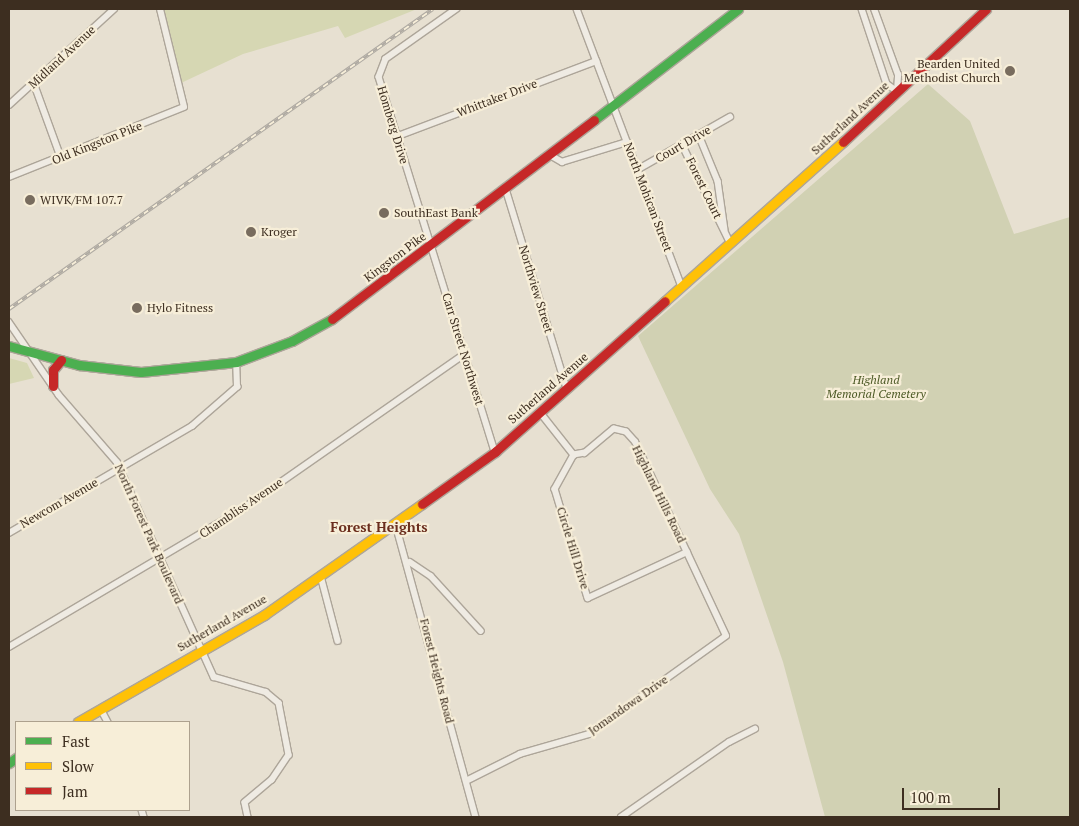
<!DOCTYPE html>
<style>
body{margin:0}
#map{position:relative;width:1079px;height:826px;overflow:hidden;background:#e7e0d1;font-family:"PT Serif",serif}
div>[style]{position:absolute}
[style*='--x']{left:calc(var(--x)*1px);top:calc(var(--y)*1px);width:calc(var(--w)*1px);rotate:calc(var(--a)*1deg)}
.green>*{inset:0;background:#d6d7b3}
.cemetery>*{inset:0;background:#d1d1b3}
.roads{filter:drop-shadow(1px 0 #ada599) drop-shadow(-1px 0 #ada599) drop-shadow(0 1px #ada599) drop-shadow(0 -1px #ada599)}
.street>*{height:5.5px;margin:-2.75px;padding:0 2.75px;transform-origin:2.75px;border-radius:2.75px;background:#efebe3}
.fast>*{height:9px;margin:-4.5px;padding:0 4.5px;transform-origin:4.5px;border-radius:4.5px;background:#4caf50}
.slow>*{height:9px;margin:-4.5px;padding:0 4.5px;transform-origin:4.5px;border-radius:4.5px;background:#ffc107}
.jam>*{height:9px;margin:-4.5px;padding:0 4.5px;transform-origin:4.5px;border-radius:4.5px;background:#c62828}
.rail>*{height:4px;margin-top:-2px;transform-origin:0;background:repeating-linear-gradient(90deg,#f7eed8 0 5.5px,#afaaa2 0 11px);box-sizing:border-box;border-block:1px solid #afaaa2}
.dots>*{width:14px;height:14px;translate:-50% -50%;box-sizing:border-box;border:2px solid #f7eed8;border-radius:50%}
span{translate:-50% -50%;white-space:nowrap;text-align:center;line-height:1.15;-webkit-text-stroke:4.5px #f7eed8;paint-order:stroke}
.street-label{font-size:12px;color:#3d2e20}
.poi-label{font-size:12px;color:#3d2e20}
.right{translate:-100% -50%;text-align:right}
.left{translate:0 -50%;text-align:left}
.park-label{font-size:12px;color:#4d5a26;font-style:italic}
.neighbourhood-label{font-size:14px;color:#6b2e1e;font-weight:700}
.frame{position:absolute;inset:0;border:10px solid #3d2e20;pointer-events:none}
.legend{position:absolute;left:15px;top:721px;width:175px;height:90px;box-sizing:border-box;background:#f7eed8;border:1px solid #ada18e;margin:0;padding:6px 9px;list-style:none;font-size:15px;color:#3d2e20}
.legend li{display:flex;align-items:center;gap:10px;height:25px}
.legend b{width:25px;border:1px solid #ada18e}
.scale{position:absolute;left:902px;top:788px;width:98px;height:22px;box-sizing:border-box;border:2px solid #3d2e20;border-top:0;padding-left:6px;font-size:15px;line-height:18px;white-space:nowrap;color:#3d2e20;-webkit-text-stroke:4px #f7eed8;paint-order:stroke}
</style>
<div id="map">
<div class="green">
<div style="clip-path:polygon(164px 9px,417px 9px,345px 38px,338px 26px,243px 54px,181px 83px)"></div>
<div style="clip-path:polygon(9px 358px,27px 363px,34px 378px,9px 384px)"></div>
</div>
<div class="cemetery">
<div style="clip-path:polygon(928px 84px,970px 121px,1014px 234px,1070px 217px,1070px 817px,825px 817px,783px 662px,739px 534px,710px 489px,638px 336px)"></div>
</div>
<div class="roads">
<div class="street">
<div style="--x:457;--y:9;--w:87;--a:144.8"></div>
<div style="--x:386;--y:59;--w:19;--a:111"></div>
<div style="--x:379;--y:77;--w:393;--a:72.8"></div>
<div style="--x:577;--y:9;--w:297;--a:69.3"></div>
<div style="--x:862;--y:9;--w:79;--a:71.6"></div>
<div style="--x:887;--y:84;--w:12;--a:35"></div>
<div style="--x:897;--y:91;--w:16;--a:-86"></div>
<div style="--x:898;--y:75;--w:70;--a:-110"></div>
<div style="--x:34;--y:83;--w:79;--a:70"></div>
<div style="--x:9;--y:105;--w:142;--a:-42.4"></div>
<div style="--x:699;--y:135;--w:50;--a:67.6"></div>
<div style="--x:718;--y:181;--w:49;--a:81.9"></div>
<div style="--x:398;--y:136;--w:212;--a:-20.7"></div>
<div style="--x:682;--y:144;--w:111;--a:63.9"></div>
<div style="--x:550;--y:155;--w:14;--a:30"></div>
<div style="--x:562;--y:162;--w:68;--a:-17.1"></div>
<div style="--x:637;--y:170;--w:107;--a:-29.7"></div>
<div style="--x:9;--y:177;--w:188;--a:-21.8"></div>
<div style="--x:184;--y:107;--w:101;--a:-103.8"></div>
<div style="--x:506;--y:189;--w:209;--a:73"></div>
<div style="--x:9;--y:322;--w:88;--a:55.6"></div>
<div style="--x:59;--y:395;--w:89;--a:49.1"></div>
<div style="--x:117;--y:462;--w:236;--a:65.7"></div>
<div style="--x:214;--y:677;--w:54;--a:16.1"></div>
<div style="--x:266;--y:692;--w:17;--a:40"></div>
<div style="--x:279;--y:703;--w:53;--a:79.1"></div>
<div style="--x:289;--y:755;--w:30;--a:124"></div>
<div style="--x:272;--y:780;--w:35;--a:140"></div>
<div style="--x:245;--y:803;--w:14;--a:78"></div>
<div style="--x:540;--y:412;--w:55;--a:51.7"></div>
<div style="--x:574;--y:455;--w:39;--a:119"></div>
<div style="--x:555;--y:489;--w:114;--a:73.2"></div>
<div style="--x:588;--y:598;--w:109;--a:-24.9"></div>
<div style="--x:396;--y:525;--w:303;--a:74.7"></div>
<div style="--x:9;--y:533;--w:212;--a:-30.3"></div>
<div style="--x:192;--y:426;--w:60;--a:-40.9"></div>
<div style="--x:237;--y:387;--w:25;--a:-92"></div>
<div style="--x:410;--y:562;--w:25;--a:34"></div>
<div style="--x:431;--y:576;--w:74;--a:47.7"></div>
<div style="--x:321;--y:576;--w:67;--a:75.3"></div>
<div style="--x:9;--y:647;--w:269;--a:-30.6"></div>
<div style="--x:241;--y:510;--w:273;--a:-34.9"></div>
<div style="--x:101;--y:709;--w:15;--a:62"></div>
<div style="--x:466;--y:781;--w:60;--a:-26.6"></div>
<div style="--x:520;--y:754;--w:72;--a:-16.2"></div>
<div style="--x:589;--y:734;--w:168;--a:-35.6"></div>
<div style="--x:726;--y:636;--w:214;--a:-115.1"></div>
<div style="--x:635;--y:442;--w:13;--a:-132"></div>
<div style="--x:626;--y:432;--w:12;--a:-166"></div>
<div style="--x:614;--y:429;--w:38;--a:140"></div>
<div style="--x:585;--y:453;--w:11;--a:170"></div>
<div style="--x:142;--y:810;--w:7;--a:74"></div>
<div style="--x:621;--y:817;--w:131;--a:-34.8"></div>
<div style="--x:729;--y:742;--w:29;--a:-27"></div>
</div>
<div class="fast">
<div style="--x:594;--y:120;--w:182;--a:-37.6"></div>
<div style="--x:9;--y:346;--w:73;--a:15.2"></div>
<div style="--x:79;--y:365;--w:62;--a:6.4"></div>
<div style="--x:141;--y:372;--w:96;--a:-6"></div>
<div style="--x:236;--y:362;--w:60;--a:-20.6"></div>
<div style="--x:292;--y:341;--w:46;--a:-28.8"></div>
<div style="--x:9;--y:763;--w:9;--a:-36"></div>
</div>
<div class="slow">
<div style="--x:665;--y:301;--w:239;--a:-41.8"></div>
<div style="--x:78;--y:722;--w:215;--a:-29.9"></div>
<div style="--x:264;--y:615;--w:193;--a:-35.1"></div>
</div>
<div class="jam">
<div style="--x:843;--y:142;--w:195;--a:-42.9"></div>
<div style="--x:332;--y:319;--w:329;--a:-37.2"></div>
<div style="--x:53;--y:386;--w:16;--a:-90"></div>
<div style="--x:53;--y:370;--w:13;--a:-51"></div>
<div style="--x:422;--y:504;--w:90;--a:-35.5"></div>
<div style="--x:495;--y:452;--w:227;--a:-41.6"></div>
</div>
</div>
<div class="rail">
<div style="--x:9;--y:309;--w:519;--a:-35.28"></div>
</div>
<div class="dots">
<div style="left:1010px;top:71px;background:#786c5e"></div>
<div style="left:30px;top:200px;background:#786c5e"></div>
<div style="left:384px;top:213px;background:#786c5e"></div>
<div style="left:251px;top:232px;background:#786c5e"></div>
<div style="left:137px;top:308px;background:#786c5e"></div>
</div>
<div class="street-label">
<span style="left:62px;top:57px;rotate:-43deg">Midland Avenue</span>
<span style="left:497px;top:98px;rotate:-21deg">Whittaker Drive</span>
<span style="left:850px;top:118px;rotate:-43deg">Sutherland Avenue</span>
<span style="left:393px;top:125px;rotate:73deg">Homberg Drive</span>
<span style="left:97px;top:143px;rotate:-22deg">Old Kingston Pike</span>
<span style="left:683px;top:144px;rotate:-30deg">Court Drive</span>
<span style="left:704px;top:188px;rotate:64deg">Forest Court</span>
<span style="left:648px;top:197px;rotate:69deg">North Mohican Street</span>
<span style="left:395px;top:257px;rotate:-37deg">Kingston Pike</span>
<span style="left:536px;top:289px;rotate:73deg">Northview Street</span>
<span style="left:463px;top:349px;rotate:73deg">Carr Street Northwest</span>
<span style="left:548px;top:388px;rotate:-41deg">Sutherland Avenue</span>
<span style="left:659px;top:494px;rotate:64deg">Highland Hills Road</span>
<span style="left:59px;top:503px;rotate:-30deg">Newcom Avenue</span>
<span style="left:241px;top:508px;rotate:-34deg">Chambliss Avenue</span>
<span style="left:149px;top:534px;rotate:66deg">North Forest Park Boulevard</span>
<span style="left:573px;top:548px;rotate:73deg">Circle Hill Drive</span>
<span style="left:222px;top:623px;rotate:-30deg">Sutherland Avenue</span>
<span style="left:437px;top:671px;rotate:76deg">Forest Heights Road</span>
<span style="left:628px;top:705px;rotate:-35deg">Jomandowa Drive</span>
</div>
<div class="poi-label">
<span class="right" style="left:1000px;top:71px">Bearden United<br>Methodist Church</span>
<span class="left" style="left:40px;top:200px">WIVK/FM 107.7</span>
<span class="left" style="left:394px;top:213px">SouthEast Bank</span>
<span class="left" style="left:261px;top:232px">Kroger</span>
<span class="left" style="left:147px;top:308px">Hylo Fitness</span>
</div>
<div class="park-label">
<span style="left:876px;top:387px">Highland<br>Memorial Cemetery</span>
</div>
<div class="neighbourhood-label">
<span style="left:379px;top:527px">Forest Heights</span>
</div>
<div class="frame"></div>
<ul class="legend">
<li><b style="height:6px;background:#4caf50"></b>Fast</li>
<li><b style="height:6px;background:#ffc107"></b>Slow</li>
<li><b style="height:6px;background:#c62828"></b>Jam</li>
</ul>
<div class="scale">100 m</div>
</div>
